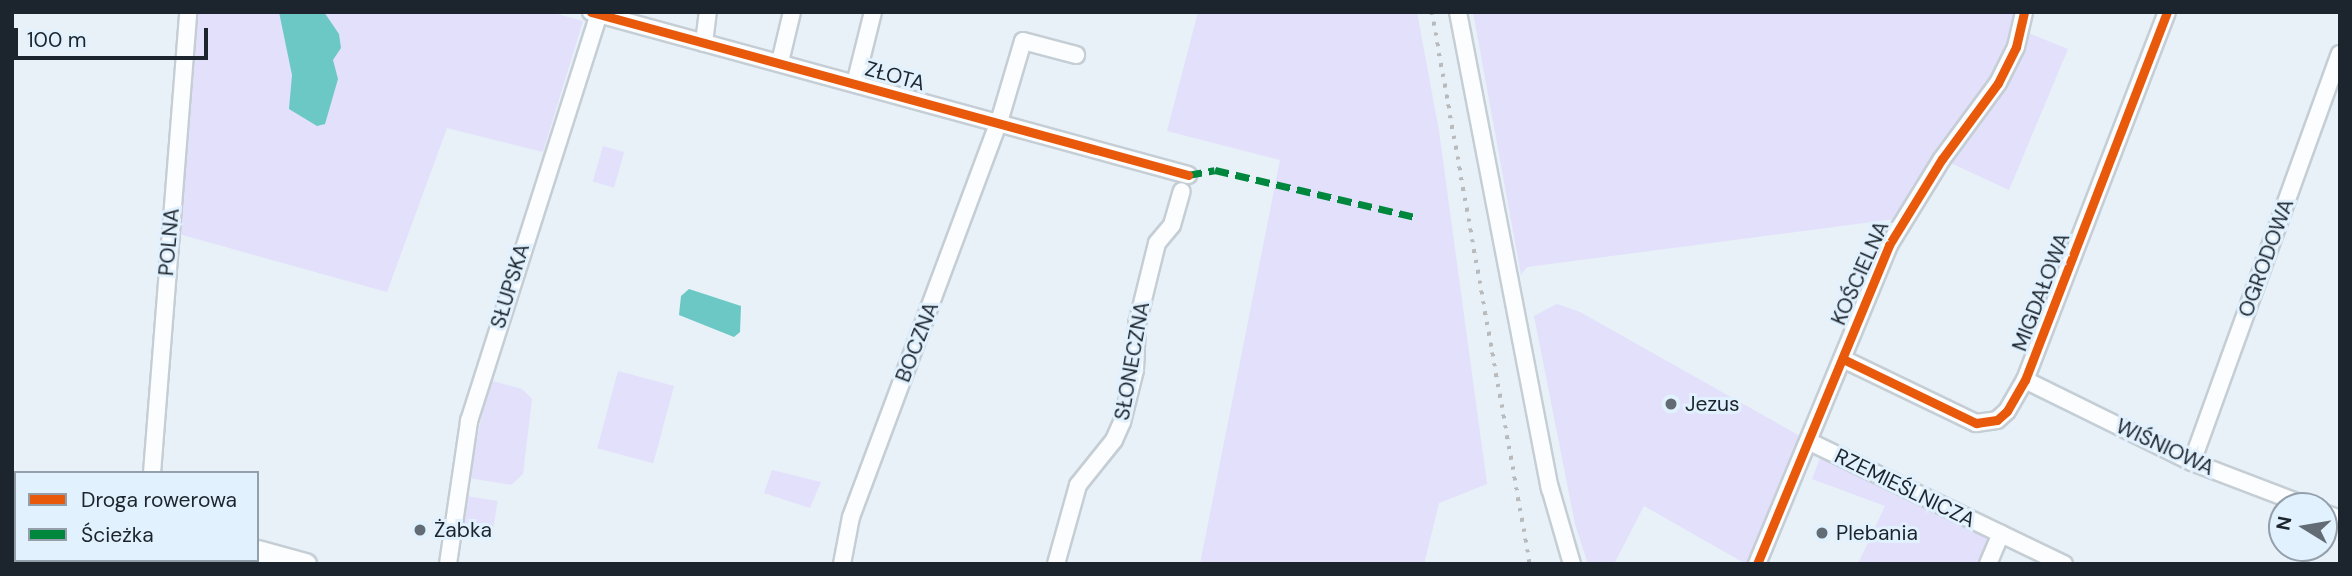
<!DOCTYPE html>
<meta charset="utf-8">
<style>
body{margin:0}
#map{position:relative;width:2352px;height:576px;overflow:hidden;background:#e8f0f8;font-family:"DM Sans",sans-serif}
div>[style]{position:absolute}
[style*='--x']{left:calc(var(--x)*1px);top:calc(var(--y)*1px);width:calc(var(--w)*1px);rotate:calc(var(--a)*1deg)}
.green>*{inset:0;background:#e2e0fb;transform-origin:0 0}
.water>*{inset:0;background:#6bc8c4}
.roads{filter:drop-shadow(2px 0 #c5ced5) drop-shadow(-2px 0 #c5ced5) drop-shadow(0 2px #c5ced5) drop-shadow(0 -2px #c5ced5)}
.minor>*{height:16px;margin:-8px;padding:0 8px;transform-origin:8px;border-radius:8px;background:#fcfdfe}
.major>*{height:21px;margin:-10.5px;padding:0 10.5px;transform-origin:10.5px;border-radius:10.5px;background:#fcfdfe}
.rail>*{height:3.5px;margin-top:-1.75px;transform-origin:0;background:repeating-linear-gradient(90deg,#b8babc 0 3.5px,transparent 0 10.5px)}
.quiet>*{height:7px;margin-top:-3.5px;transform-origin:0;background:repeating-linear-gradient(90deg,#00873e 0 14px,transparent 0 21px)}
.cycleway>*{height:9px;margin:-4.5px;padding:0 4.5px;transform-origin:4.5px;border-radius:4.5px;background:#e8590c}
.dots>*{width:19px;height:19px;translate:-50% -50%;box-sizing:border-box;border:4px solid #e2f1fe;border-radius:50%}
span{translate:-50% -50%;white-space:nowrap;text-align:center;line-height:1.15;-webkit-text-stroke:6px #e2f1fe;paint-order:stroke}
.street-label{font-size:21px;color:#1c252d}
.poi-label{font-size:21px;color:#1c252d}
.left{translate:0 -50%;text-align:left}
.frame{position:absolute;inset:0;border:14px solid #1c252d;pointer-events:none}
.legend{position:absolute;left:14px;top:471px;width:245px;height:91px;box-sizing:border-box;background:#e2f1fe;border:2px solid #939faa;margin:0;padding:9px 12px;list-style:none;font-size:21px;color:#1c252d}
.legend li{display:flex;align-items:center;gap:14px;height:35px}
.legend b{width:35px;border:2px solid #939faa}
.north{position:absolute;left:2268px;top:492px;width:70px;height:70px;box-sizing:border-box;background:#e2f1fe;border:2px solid #939faa;border-radius:50%;rotate:281deg;font-size:19px;font-weight:700;line-height:28px;text-align:center;color:#1c252d}
.north::after{content:'';display:block;margin:auto;width:24px;height:32px;background:#636c74;clip-path:polygon(50% 0,100% 100%,50% 72%,0 100%)}
.scale{position:absolute;left:14px;top:28px;width:194px;height:32px;box-sizing:border-box;border:4px solid #1c252d;border-top:0;padding-left:9px;font-size:21px;line-height:24px;white-space:nowrap;color:#1c252d;-webkit-text-stroke:5px #e2f1fe;paint-order:stroke}
</style>
<div id="map">
<div class="green">
<div style="clip-path:polygon(197px 12px,550px 12px,583px 21px,543px 152px,447px 128px,387px 292px,179px 234px)"></div>
<div style="clip-path:polygon(1198px 12px,1417px 12px,1439px 131px,1487px 484px,1439px 503px,1424px 564px,1200px 564px,1280px 160px,1167px 131px)"></div>
<div style="clip-path:polygon(1473px 12px,2024px 12px,2021px 30px,2068px 49px,2009px 190px,1942px 159px,1903px 218px,1527px 267px,1521px 275px)"></div>
<div style="left:603px;top:146px;width:22px;height:37px;rotate:16deg"></div>
<div style="clip-path:polygon(1557px 304px,1580px 312px,1807px 440px,1755px 564px,1746px 564px,1644px 506px,1614px 564px,1588px 564px,1575px 524px,1534px 316px)"></div>
<div style="left:618px;top:371px;width:58px;height:80px;rotate:15deg"></div>
<div style="clip-path:polygon(489px 380px,522px 389px,532px 399px,523px 474px,511px 485px,469px 478px)"></div>
<div style="clip-path:polygon(1822px 453px,1993px 534px,1980px 564px,1858px 564px,1885px 506px,1812px 479px)"></div>
<div style="clip-path:polygon(772px 470px,821px 482px,810px 508px,764px 493px)"></div>
<div style="left:466px;top:496px;width:32px;height:33px;rotate:9deg"></div>
<div style="clip-path:polygon(12px 514px,16px 560px,145px 560px,145px 564px,12px 564px)"></div>
</div>
<div class="water">
<div style="clip-path:polygon(279px 12px,324px 12px,339px 34px,341px 48px,333px 60px,338px 79px,325px 124px,317px 126px,289px 109px,292px 75px)"></div>
<div style="clip-path:polygon(689px 289px,741px 306px,740px 332px,734px 337px,679px 315px,681px 296px)"></div>
</div>
<div class="roads">
<div class="minor">
<div style="--x:591;--y:12;--w:619;--a:15.27"></div>
<div style="--x:1458;--y:12;--w:485;--a:79.1"></div>
<div style="--x:1550;--y:488;--w:79;--a:73.9"></div>
<div style="--x:704;--y:43;--w:31;--a:-83"></div>
<div style="--x:780;--y:62;--w:51;--a:-76.5"></div>
<div style="--x:855;--y:84;--w:74;--a:-76"></div>
<div style="--x:1843;--y:359;--w:148;--a:25.7"></div>
<div style="--x:1976;--y:423;--w:21;--a:-8"></div>
<div style="--x:1997;--y:420;--w:13;--a:-42"></div>
<div style="--x:2007;--y:411;--w:36;--a:-60"></div>
<div style="--x:2025;--y:380;--w:394;--a:-68.9"></div>
<div style="--x:2025;--y:380;--w:186;--a:26.2"></div>
<div style="--x:2192;--y:462;--w:123;--a:20.9"></div>
<div style="--x:1810;--y:442;--w:282;--a:25.7"></div>
<div style="--x:2192;--y:462;--w:434;--a:-70.1"></div>
<div style="--x:152;--y:473;--w:462;--a:-85.5"></div>
<div style="--x:2324;--y:513;--w:17;--a:21"></div>
<div style="--x:154;--y:564;--w:4;--a:-90"></div>
<div style="--x:448;--y:564;--w:145;--a:-81.6"></div>
<div style="--x:469;--y:421;--w:427;--a:-72.3"></div>
<div style="--x:842;--y:564;--w:48;--a:-79.2"></div>
<div style="--x:851;--y:517;--w:422;--a:-69.5"></div>
<div style="--x:999;--y:122;--w:84;--a:-73.5"></div>
<div style="--x:1023;--y:41;--w:55;--a:14.8"></div>
<div style="--x:1056;--y:564;--w:82;--a:-74.4"></div>
<div style="--x:1078;--y:485;--w:58;--a:-51.3"></div>
<div style="--x:1114;--y:440;--w:20;--a:-66"></div>
<div style="--x:1122;--y:422;--w:54;--a:-76"></div>
<div style="--x:1135;--y:370;--w:46;--a:-87.5"></div>
<div style="--x:1137;--y:324;--w:83;--a:-76.1"></div>
<div style="--x:1157;--y:243;--w:23;--a:-50"></div>
<div style="--x:1172;--y:225;--w:35;--a:-74"></div>
<div style="--x:1757;--y:564;--w:345;--a:-67.5"></div>
<div style="--x:1889;--y:245;--w:101;--a:-58.4"></div>
<div style="--x:1942;--y:159;--w:94;--a:-53.6"></div>
<div style="--x:1998;--y:83;--w:40;--a:-63.4"></div>
<div style="--x:2016;--y:47;--w:36;--a:-77"></div>
<div style="--x:1988;--y:564;--w:33;--a:-67"></div>
</div>
<div class="major">
<div style="--x:12;--y:486;--w:4;--a:14"></div>
<div style="--x:257;--y:551;--w:50;--a:15.2"></div>
</div>
</div>
<div class="rail">
<div style="--x:1432;--y:12;--w:561;--a:79.93"></div>
</div>
<div class="quiet">
<div style="--x:1188;--y:175;--w:27;--a:-10"></div>
<div style="--x:1215;--y:170;--w:205;--a:13.2"></div>
</div>
<div class="cycleway">
<div style="--x:591;--y:12;--w:619;--a:15.27"></div>
<div style="--x:1843;--y:359;--w:148;--a:25.7"></div>
<div style="--x:1976;--y:423;--w:21;--a:-8"></div>
<div style="--x:1997;--y:420;--w:13;--a:-42"></div>
<div style="--x:2007;--y:411;--w:36;--a:-60"></div>
<div style="--x:2025;--y:380;--w:394;--a:-68.9"></div>
<div style="--x:1757;--y:564;--w:345;--a:-67.5"></div>
<div style="--x:1889;--y:245;--w:101;--a:-58.4"></div>
<div style="--x:1942;--y:159;--w:94;--a:-53.6"></div>
<div style="--x:1998;--y:83;--w:40;--a:-63.4"></div>
<div style="--x:2016;--y:47;--w:36;--a:-77"></div>
</div>
<div class="dots">
<div style="left:1671px;top:404px;background:#636c74"></div>
<div style="left:420px;top:530px;background:#636c74"></div>
<div style="left:1822px;top:533px;background:#636c74"></div>
</div>
<div class="street-label">
<span style="left:895px;top:76px;rotate:15deg">ZŁOTA</span>
<span style="left:169px;top:242px;rotate:-85deg">POLNA</span>
<span style="left:2266px;top:258px;rotate:-70deg">OGRODOWA</span>
<span style="left:1860px;top:273px;rotate:-66deg">KOŚCIELNA</span>
<span style="left:510px;top:286px;rotate:-73deg">SŁUPSKA</span>
<span style="left:2041px;top:292px;rotate:-69deg">MIGDAŁOWA</span>
<span style="left:917px;top:342px;rotate:-69deg">BOCZNA</span>
<span style="left:1132px;top:361px;rotate:-80deg">SŁONECZNA</span>
<span style="left:2165px;top:447px;rotate:25deg">WIŚNIOWA</span>
<span style="left:1905px;top:488px;rotate:26deg">RZEMIEŚLNICZA</span>
</div>
<div class="poi-label">
<span class="left" style="left:1685px;top:404px">Jezus</span>
<span class="left" style="left:434px;top:530px">Żabka</span>
<span class="left" style="left:1836px;top:533px">Plebania</span>
</div>
<div class="frame"></div>
<ul class="legend">
<li><b style="height:9px;background:#e8590c"></b>Droga rowerowa</li>
<li><b style="height:9px;background:#00873e"></b>Ścieżka</li>
</ul>
<div class="north">N</div>
<div class="scale">100 m</div>
</div>
